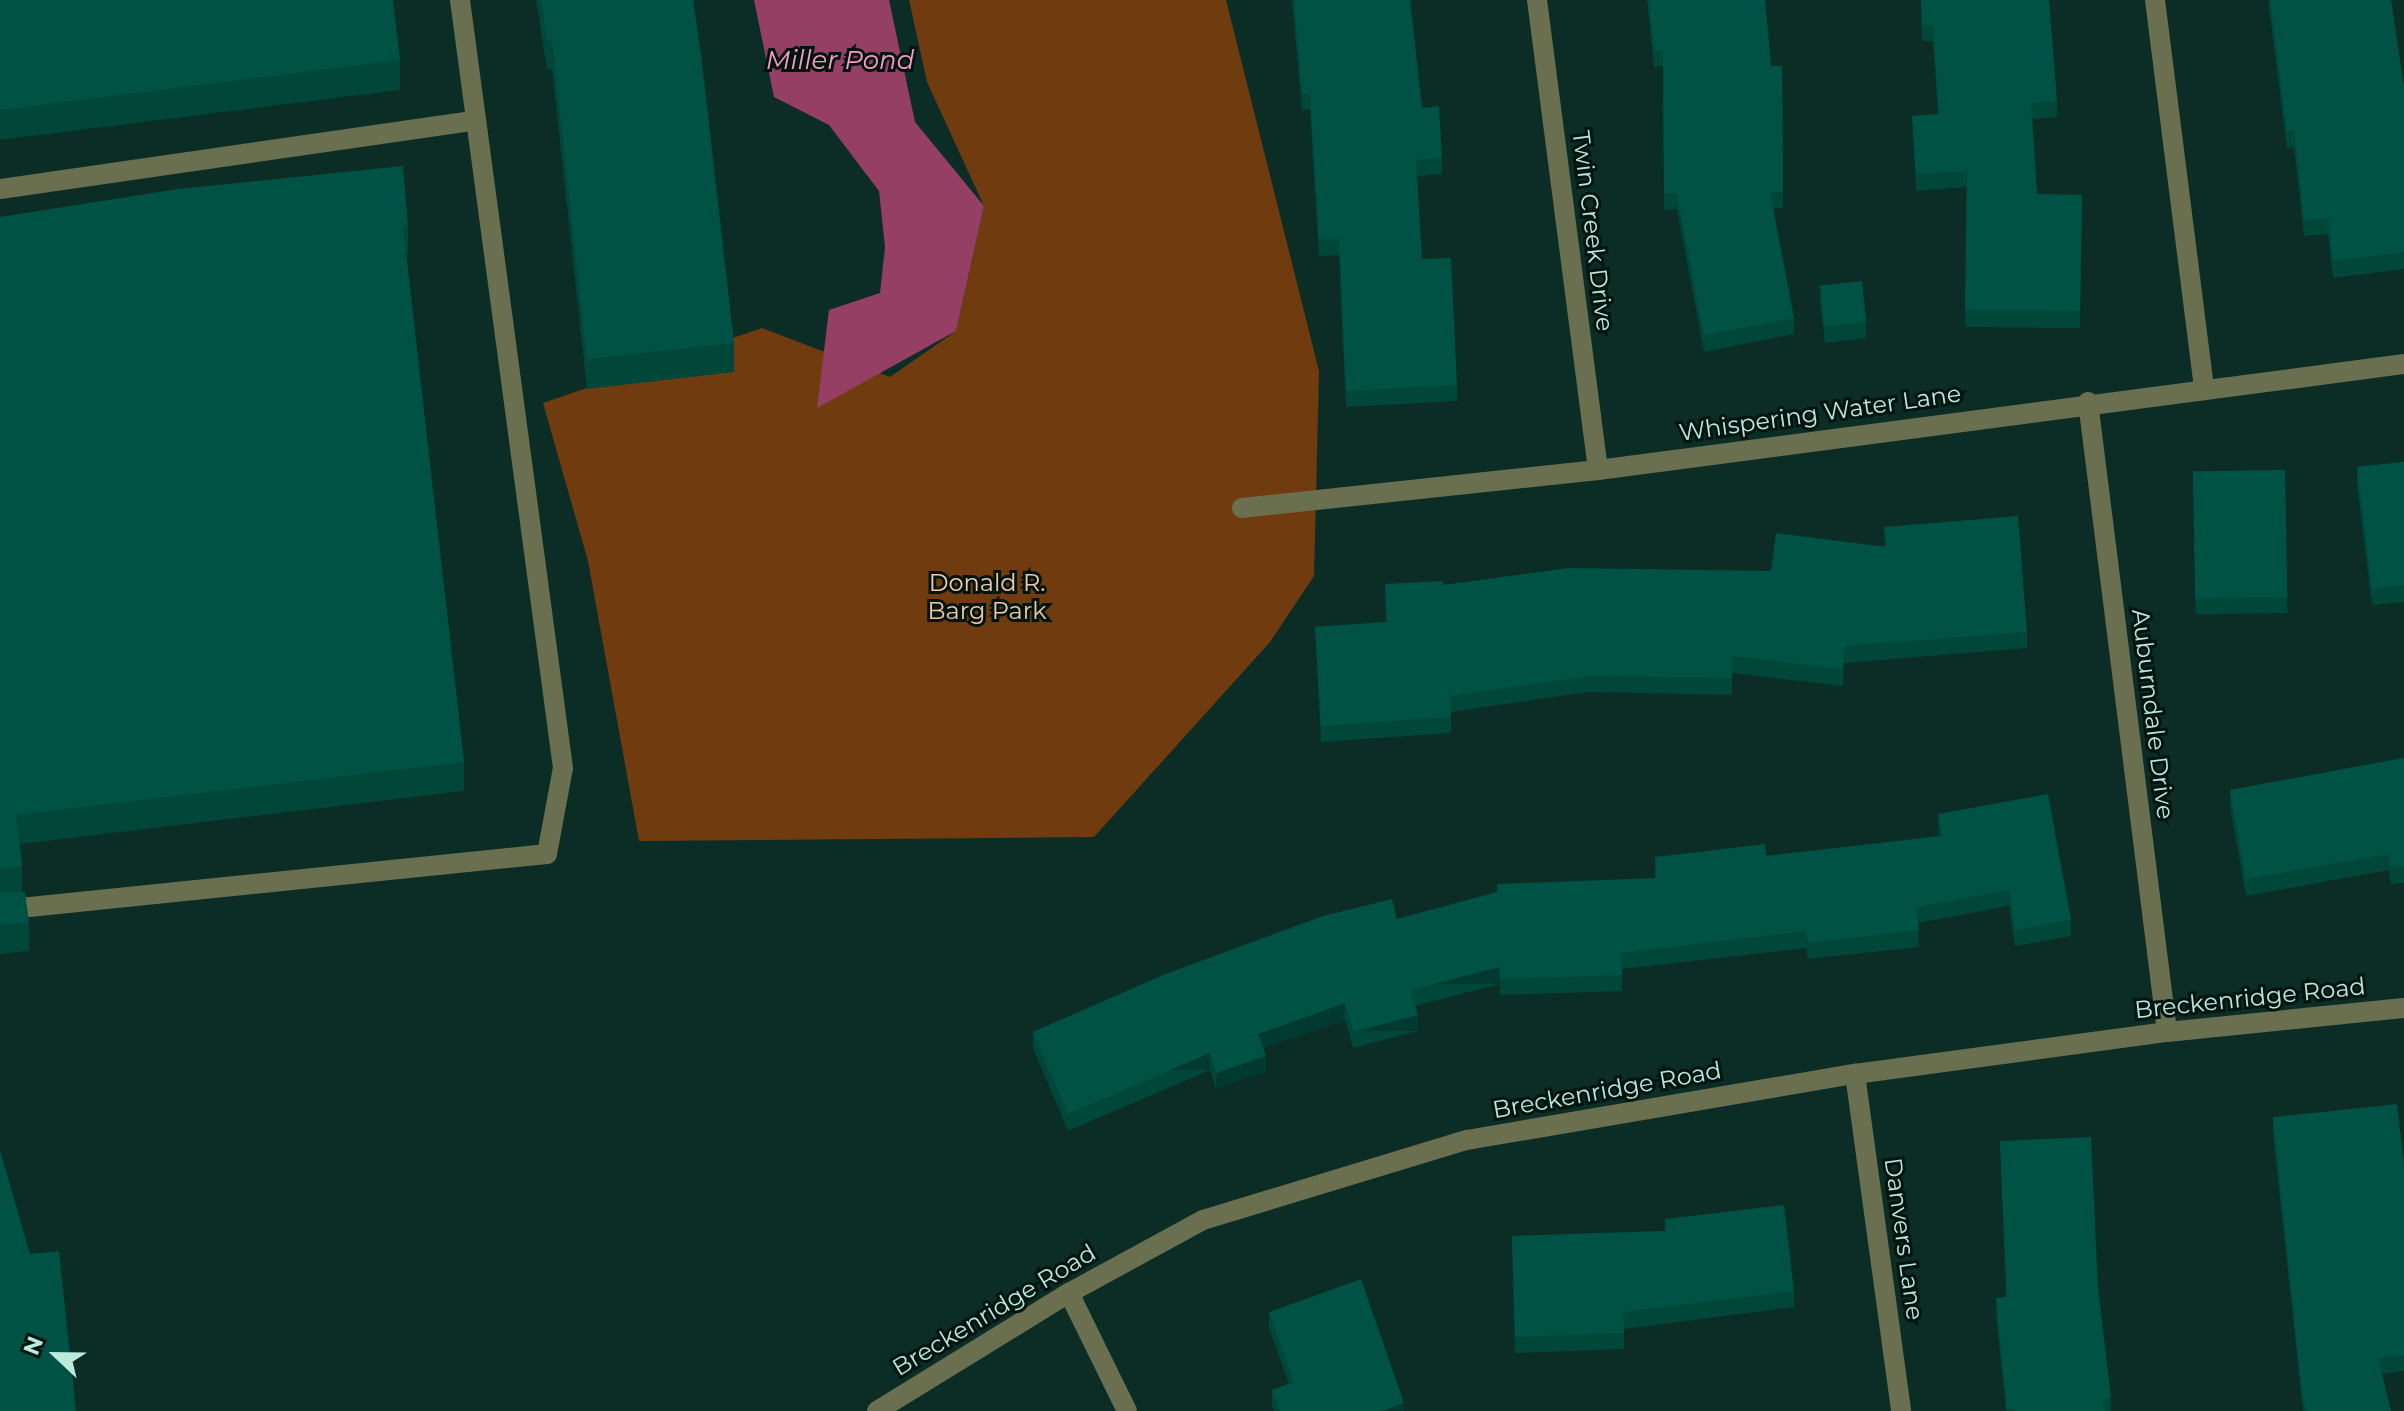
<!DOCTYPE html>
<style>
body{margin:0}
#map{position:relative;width:2404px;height:1411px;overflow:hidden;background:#0b2d26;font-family:Montserrat,sans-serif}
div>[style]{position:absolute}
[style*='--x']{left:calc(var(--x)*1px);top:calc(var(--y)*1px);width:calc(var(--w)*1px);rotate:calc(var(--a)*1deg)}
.green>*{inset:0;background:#703b0e}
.water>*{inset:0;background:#963f65}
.minor>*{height:20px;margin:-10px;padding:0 10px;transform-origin:10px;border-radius:10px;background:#6a6f4f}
.wall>*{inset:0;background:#00473a;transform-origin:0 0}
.shaded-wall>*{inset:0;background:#003930;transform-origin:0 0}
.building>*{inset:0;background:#005244;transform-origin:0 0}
span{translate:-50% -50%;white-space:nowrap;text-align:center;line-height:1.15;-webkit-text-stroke:6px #00140f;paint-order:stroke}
.street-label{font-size:24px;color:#baeadc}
.park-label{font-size:24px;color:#f2c8ab}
.water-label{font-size:26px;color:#fc9cc1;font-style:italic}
.north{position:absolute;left:16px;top:1315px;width:80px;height:80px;-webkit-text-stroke:6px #00140f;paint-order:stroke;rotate:292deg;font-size:22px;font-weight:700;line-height:32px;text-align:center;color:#baeadc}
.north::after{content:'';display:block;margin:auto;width:28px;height:36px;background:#baeadc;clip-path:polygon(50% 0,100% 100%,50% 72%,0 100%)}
</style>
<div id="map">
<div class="green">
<div style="clip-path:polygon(909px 0,1226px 0,1319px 371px,1314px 576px,1270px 642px,1094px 837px,639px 841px,588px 561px,543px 403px,762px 328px,890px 377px,956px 331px,984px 206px,927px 82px)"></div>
</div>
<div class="water">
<div style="clip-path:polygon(754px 0,889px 0,915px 122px,984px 206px,956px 331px,817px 408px,829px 310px,880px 293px,885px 247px,879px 191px,829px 125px,774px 97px)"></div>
</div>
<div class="minor">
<div style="--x:1537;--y:0;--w:474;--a:82.6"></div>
<div style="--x:2155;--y:0;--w:392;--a:82.8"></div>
<div style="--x:0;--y:189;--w:481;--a:-8.2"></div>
<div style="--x:2088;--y:402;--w:635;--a:82.85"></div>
<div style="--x:1242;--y:508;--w:358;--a:-6.1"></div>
<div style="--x:1598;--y:470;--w:813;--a:-7.49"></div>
<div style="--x:0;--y:910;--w:550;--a:-5.85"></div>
<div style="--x:547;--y:854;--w:87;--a:-79.5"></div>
<div style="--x:563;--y:768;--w:775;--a:-97.64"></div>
<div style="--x:1855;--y:1074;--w:340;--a:82.2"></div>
<div style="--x:1069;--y:1293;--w:131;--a:63.8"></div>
<div style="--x:877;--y:1411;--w:225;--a:-31.6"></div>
<div style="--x:1069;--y:1293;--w:153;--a:-28.6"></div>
<div style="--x:1203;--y:1220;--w:276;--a:-16.9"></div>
<div style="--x:1467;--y:1140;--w:394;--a:-9.7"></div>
<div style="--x:1855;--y:1074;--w:315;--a:-7.7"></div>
<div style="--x:2167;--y:1032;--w:238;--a:-5.8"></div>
</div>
<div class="wall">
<div style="clip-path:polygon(0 0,400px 60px,400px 90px,0 140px)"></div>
<div style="clip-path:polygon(536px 0,693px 0,734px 343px,734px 372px,587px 389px,552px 69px,547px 69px)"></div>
<div style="clip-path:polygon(1292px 0,1410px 0,1422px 108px,1442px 158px,1442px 174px,1417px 176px,1422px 259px,1457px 385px,1457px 401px,1346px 407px,1339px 255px,1319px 256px,1310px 109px,1302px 110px)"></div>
<div style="clip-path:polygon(1647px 0,1765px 0,1771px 66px,1782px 66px,1783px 208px,1773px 208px,1794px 318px,1794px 334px,1704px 352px,1677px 209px,1664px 210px,1663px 66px,1654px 67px)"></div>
<div style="clip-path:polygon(1921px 0,2057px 101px,2057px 117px,2032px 119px,2037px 194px,2082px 195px,2080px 328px,1965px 327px,1967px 187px,1916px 191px,1912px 116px,1938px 114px,1933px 41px,1922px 41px)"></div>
<div style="clip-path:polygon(2268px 0,2391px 0,2404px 88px,2404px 269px,2333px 278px,2328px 234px,2304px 236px,2294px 147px,2287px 148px)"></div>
<div style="clip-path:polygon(0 217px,408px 225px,408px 254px,406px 254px,464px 762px,464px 791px,20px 844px,22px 866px,22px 892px,29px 922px,29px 951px,0 954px)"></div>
<div style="clip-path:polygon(1820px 285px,1866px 322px,1866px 338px,1825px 343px,1820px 301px)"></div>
<div style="clip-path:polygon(2404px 462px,2404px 602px,2372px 605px,2357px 484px,2357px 467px)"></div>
<div style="left:2285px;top:470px;width:143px;height:92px;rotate:89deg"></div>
<div style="clip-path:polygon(1884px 527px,2027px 632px,2027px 648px,1845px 663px,1843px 686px,1732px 673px,1732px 695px,1588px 692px,1451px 712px,1451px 733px,1321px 742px,1315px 627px,1386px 622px,1385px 584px,1443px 585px,1771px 571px,1885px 546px)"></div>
<div style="clip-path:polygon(2404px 758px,2404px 883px,2391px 884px,2389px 870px,2246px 896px,2230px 806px,2230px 790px)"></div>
<div style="clip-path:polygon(1938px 814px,2071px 920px,2071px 936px,2015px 946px,2009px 906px,1918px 923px,1919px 947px,1808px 959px,1806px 948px,1622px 969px,1622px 991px,1500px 995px,1500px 984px,1415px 1006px,1418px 1031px,1353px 1048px,1345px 1020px,1263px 1048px,1266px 1072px,1216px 1089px,1210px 1070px,1068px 1131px,1033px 1048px,1033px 1032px,1397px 919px,1655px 878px,1655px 857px,1766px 856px,1939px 836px)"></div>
<div style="clip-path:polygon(2273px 1117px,2404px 1166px,2404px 1371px,2382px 1374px,2391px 1411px,2303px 1411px,2273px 1133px)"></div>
<div style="clip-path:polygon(2000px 1141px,2098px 1288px,2111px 1398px,2111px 1411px,2006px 1411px,1996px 1314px,1996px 1298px,2006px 1297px)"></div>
<div style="clip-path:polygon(1665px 1219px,1794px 1291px,1794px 1307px,1624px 1329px,1624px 1349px,1515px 1353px,1512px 1236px,1665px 1231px)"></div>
<div style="clip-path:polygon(1269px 1312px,1404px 1411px,1274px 1411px,1272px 1406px,1272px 1390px,1289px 1384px,1269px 1328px)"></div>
</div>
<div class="shaded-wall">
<div style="clip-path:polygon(1845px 646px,1845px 663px,1843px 686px,1843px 669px)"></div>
<div style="left:1500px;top:967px;width:17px;height:92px;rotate:90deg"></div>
<div style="clip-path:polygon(1345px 1003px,1345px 1020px,1258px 1050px,1258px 1034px)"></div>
<div style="left:1418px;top:1015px;width:16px;height:67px;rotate:90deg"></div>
<div style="left:1210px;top:1053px;width:17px;height:155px;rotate:90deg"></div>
<div style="clip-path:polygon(1266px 1056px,1266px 1072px,1216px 1089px,1216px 1073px)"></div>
<div style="clip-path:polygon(1404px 1403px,1404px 1411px,1382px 1411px)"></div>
</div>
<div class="building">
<div style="clip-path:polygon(0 0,393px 0,400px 60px,0 110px)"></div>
<div style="clip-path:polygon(541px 0,693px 0,702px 62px,734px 343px,587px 359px,552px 39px,547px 40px)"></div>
<div style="clip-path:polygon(1294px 0,1410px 0,1422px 108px,1439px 106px,1442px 158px,1416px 160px,1422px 259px,1451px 258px,1457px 385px,1346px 391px,1339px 238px,1319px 240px,1310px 93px,1302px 94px)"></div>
<div style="clip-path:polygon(1649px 0,1765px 0,1771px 66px,1782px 66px,1783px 192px,1770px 192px,1794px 318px,1704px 335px,1677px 193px,1664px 193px,1663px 50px,1654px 50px)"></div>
<div style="clip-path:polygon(1921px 0,2049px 0,2057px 101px,2031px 103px,2037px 194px,2082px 195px,2080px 311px,1965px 310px,1967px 171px,1916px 174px,1912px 116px,1939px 114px,1933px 25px,1922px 25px)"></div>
<div style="clip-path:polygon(2270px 0,2391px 0,2404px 88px,2404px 252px,2333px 261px,2328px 218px,2304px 220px,2294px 130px,2287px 131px)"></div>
<div style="clip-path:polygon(403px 166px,408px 225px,403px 226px,464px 762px,16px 815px,22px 866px,0 869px,0 217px,178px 189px)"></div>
<div style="left:1862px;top:281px;width:41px;height:42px;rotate:84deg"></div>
<div style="clip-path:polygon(2404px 462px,2404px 585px,2372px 589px,2357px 467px)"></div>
<div style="left:2285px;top:470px;width:127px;height:92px;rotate:89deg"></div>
<div style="clip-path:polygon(2018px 516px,2027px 632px,1845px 646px,1843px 669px,1732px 656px,1732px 678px,1588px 676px,1450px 696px,1451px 717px,1321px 726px,1315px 627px,1387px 622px,1385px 584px,1443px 581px,1443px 585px,1568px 568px,1771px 571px,1776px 533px,1886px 547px,1884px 527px)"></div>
<div style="clip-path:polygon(2404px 758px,2404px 866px,2391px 868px,2389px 854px,2246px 879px,2230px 790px)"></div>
<div style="clip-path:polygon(2048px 794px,2071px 920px,2015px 930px,2009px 890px,1916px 907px,1919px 930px,1808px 943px,1806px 931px,1621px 953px,1622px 975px,1500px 979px,1500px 967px,1411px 990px,1418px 1015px,1353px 1032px,1345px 1003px,1258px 1034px,1266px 1056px,1216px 1073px,1210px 1053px,1068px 1114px,1033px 1032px,1163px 975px,1323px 916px,1392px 899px,1397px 919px,1497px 892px,1497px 884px,1657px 878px,1655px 857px,1765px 844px,1766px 856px,1942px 836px,1938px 814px)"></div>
<div style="clip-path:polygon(25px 892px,29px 922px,0 925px,0 893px)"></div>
<div style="clip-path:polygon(2397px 1104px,2404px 1166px,2404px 1355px,2378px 1358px,2391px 1411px,2307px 1411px,2302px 1394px,2273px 1117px)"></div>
<div style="clip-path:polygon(2091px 1137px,2098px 1288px,2111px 1398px,2103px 1399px,2104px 1411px,2015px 1411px,2015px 1408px,2007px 1409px,1996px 1298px,2007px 1297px,2000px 1141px)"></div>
<div style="clip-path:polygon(0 1150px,30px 1254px,59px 1251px,76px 1411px,0 1411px)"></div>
<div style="clip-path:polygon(1784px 1205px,1794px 1291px,1623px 1312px,1624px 1333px,1515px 1337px,1512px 1236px,1666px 1231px,1665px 1219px)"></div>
<div style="clip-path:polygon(1361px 1279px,1404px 1403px,1382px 1411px,1280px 1411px,1272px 1390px,1294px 1382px,1269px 1312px)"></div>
</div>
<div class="street-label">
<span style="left:1593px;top:231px;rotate:83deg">Twin Creek Drive</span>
<span style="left:1820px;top:413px;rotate:-8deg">Whispering Water Lane</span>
<span style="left:2153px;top:714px;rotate:83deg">Auburndale Drive</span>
<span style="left:2250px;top:998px;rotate:-6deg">Breckenridge Road</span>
<span style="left:1607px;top:1090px;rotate:-10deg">Breckenridge Road</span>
<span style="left:1904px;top:1239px;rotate:82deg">Danvers Lane</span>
<span style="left:994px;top:1310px;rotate:-31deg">Breckenridge Road</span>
</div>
<div class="park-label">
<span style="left:987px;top:597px">Donald R.<br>Barg Park</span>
</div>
<div class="water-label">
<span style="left:840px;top:61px">Miller Pond</span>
</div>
<div class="north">N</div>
</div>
